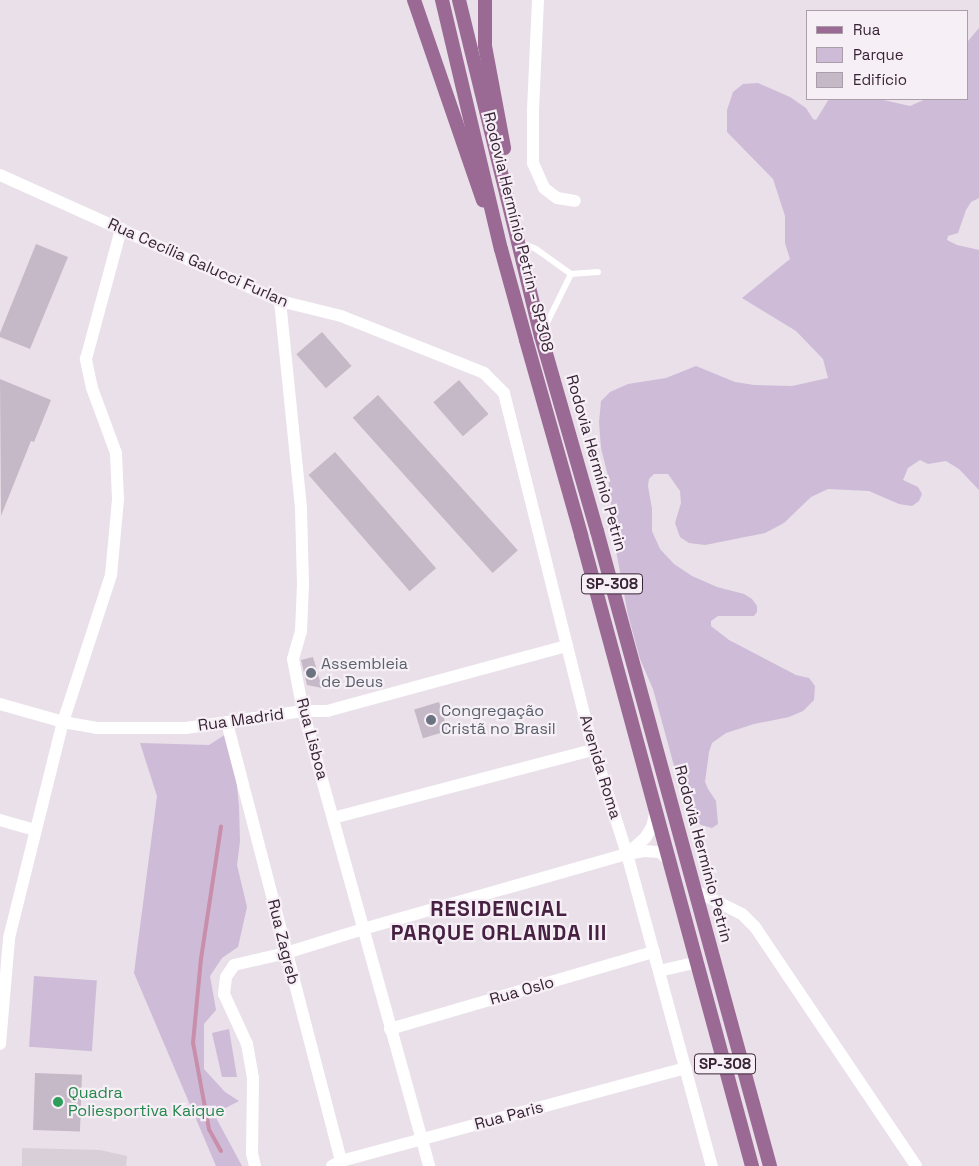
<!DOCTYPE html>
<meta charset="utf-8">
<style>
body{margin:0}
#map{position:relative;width:979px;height:1166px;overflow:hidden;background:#e9e0e9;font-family:"Space Grotesk",sans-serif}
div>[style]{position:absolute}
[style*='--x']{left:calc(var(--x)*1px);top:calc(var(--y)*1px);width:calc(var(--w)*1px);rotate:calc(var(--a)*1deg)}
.built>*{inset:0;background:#d8cfd9}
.green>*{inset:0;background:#cebbd8;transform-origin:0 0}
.stream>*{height:4px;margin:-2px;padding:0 2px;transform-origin:2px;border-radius:2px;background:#c98ea9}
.building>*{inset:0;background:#c6b9c7;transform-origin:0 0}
.service>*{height:6px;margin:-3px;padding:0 3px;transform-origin:3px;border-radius:3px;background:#fff}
.minor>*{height:12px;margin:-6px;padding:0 6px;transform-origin:6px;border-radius:6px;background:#fff}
.primary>*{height:14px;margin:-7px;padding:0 7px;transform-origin:7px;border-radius:7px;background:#9a6a94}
.dots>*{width:14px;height:14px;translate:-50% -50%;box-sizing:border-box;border:2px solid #f6f0f6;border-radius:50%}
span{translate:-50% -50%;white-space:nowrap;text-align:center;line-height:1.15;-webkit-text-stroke:4.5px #f6f0f6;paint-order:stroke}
.shield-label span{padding:1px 4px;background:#f6f0f6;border:1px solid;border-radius:4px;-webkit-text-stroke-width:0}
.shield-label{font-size:15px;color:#382335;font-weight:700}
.street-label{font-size:16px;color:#382335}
.worship-label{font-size:16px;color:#5b616d}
.left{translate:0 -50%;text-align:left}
.leisure-label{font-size:16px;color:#27864d}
.district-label{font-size:21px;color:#472142;font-weight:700;letter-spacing:1px}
.legend{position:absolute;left:806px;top:10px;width:162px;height:90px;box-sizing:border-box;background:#f6f0f6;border:1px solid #aa9ea9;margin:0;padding:6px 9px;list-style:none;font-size:15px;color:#382335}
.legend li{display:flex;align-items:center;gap:10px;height:25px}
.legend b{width:25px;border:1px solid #aa9ea9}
</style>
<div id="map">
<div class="built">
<div style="clip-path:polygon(22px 1148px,100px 1150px,127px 1156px,126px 1166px,22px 1166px)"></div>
</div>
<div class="green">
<div style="clip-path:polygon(979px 28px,979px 198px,971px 202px,966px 210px,958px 233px,948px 236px,947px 240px,957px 245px,979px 250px,979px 490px,959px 469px,946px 461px,928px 464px,920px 460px,908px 468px,903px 480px,918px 487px,922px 494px,919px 501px,912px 506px,899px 504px,869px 491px,828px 489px,811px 497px,784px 523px,765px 533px,705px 545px,689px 543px,680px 537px,675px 523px,681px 503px,680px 491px,668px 474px,654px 474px,649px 479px,648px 486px,652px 509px,652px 531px,660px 549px,674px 564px,692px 576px,717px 587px,744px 594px,752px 599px,757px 606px,757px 612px,754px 616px,718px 616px,711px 621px,711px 626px,729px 640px,796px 675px,809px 678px,815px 686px,814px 700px,803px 711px,789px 717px,754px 724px,726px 733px,712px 743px,709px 752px,705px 782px,708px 789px,716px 801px,718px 824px,712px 828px,701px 825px,693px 816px,682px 795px,653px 689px,640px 659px,628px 615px,615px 545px,608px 476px,601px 448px,599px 422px,601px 401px,610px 392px,628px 384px,666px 378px,696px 366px,735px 382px,754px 385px,792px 386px,828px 378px,823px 359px,796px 331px,742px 298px,790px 259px,785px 243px,785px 216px,773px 179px,727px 132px,727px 110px,733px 92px,743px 84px,758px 83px,790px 97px,806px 108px,813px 119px,816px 120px,829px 99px,879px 99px,910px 106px,926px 99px,968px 99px,968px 41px)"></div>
<div style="clip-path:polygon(226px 734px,234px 758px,239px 806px,240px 841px,237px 865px,247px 907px,238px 947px,222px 958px,210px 976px,216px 1010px,204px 1024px,204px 1069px,225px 1092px,239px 1101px,214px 1114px,242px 1166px,216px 1166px,134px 973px,157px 796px,140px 743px,209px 745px)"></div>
<div style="left:34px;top:976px;width:63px;height:71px;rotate:4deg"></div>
<div style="clip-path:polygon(229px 1029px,237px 1077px,222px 1077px,212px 1033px)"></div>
</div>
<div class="stream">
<div style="--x:221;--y:1151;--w:25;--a:-119"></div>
<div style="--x:209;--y:1129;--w:87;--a:-100.5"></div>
<div style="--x:193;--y:1043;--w:84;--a:-84.6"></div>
<div style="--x:201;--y:959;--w:134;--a:-81.4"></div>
</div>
<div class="building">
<div style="clip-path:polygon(36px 244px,68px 257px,30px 349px,0 337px,0 333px)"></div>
<div style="left:322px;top:332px;width:45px;height:34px;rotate:49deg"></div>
<div style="clip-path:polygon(0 379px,51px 400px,34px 442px,31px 441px,1px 516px)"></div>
<div style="left:459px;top:380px;width:45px;height:34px;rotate:49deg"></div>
<div style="left:378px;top:395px;width:209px;height:34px;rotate:48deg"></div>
<div style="left:335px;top:452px;width:154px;height:35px;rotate:49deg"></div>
<div style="clip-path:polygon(313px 657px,322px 688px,307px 685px,301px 660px)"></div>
<div style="left:439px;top:702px;width:30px;height:26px;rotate:73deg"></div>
<div style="left:35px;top:1073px;width:47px;height:57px;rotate:2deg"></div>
</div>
<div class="service">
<div style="--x:519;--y:242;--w:18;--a:22"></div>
<div style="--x:536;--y:249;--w:43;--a:35.5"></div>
<div style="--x:571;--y:274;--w:27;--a:-4"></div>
<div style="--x:542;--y:333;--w:66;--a:-63.8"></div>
</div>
<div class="minor">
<div style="--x:538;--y:0;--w:109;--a:92.6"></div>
<div style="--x:533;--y:109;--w:54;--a:90"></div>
<div style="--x:533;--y:163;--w:27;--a:66"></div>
<div style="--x:544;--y:188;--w:16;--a:38"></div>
<div style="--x:557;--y:198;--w:18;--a:9"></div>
<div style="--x:0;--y:175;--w:307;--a:24.2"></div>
<div style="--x:280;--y:301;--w:63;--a:13.8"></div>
<div style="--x:341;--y:316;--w:154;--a:21.7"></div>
<div style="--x:484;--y:373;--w:28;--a:45"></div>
<div style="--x:504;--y:393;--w:356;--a:76"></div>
<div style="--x:590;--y:738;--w:122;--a:72.3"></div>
<div style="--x:627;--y:854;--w:323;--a:74.8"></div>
<div style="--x:280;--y:301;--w:208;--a:84.2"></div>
<div style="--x:301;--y:508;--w:76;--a:88.5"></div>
<div style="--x:303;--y:584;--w:47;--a:92.4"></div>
<div style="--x:301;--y:631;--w:29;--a:106"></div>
<div style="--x:293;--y:659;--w:53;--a:79.1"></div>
<div style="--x:303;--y:711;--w:472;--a:74.5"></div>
<div style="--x:0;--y:704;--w:66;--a:15.9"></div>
<div style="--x:63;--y:722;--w:34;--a:10"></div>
<div style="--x:96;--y:728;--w:90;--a:0"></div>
<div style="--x:186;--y:728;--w:118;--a:-8.3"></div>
<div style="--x:303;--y:711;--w:24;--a:0"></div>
<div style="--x:327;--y:711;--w:248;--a:-15.2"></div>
<div style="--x:227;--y:723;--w:453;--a:75.4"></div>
<div style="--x:656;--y:810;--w:17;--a:103"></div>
<div style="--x:652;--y:827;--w:13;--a:122"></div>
<div style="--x:645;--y:838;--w:24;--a:138"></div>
<div style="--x:627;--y:854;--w:17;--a:-10"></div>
<div style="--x:644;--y:851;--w:16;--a:4"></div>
<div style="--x:660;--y:852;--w:13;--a:42"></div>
<div style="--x:333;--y:818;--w:269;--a:-14.7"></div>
<div style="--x:0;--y:820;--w:37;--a:16"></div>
<div style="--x:696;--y:891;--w:51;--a:26.6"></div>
<div style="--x:742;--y:914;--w:18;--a:45"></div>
<div style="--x:755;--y:927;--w:288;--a:56"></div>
<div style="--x:659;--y:971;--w:40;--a:-13"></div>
<div style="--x:390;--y:1029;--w:275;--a:-16.3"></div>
<div style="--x:0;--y:1044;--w:106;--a:-85.1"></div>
<div style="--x:9;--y:938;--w:223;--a:-76"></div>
<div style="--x:63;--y:722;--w:155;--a:-71.9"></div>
<div style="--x:111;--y:575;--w:76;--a:-84.7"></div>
<div style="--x:118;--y:499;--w:46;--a:-92.5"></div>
<div style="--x:116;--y:453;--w:69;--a:-110.3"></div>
<div style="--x:92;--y:388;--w:30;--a:-102"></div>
<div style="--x:86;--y:359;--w:135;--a:-74.9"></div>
<div style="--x:255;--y:1166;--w:13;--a:-103"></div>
<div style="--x:252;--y:1153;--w:75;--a:-89.2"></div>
<div style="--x:253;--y:1078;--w:35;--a:-100"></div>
<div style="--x:247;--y:1044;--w:55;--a:-114.7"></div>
<div style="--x:224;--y:994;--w:17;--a:-83"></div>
<div style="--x:226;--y:977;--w:14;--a:-56"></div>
<div style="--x:234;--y:965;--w:53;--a:-13"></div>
<div style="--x:286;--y:953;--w:81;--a:-17.3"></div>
<div style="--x:363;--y:929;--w:274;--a:-15.9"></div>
<div style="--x:332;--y:1166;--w:10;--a:-29"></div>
<div style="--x:341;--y:1161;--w:357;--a:-15.1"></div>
</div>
<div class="primary">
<div style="--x:414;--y:0;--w:212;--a:71"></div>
<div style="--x:442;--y:0;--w:256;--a:76.7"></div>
<div style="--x:501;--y:249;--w:94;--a:74.6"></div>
<div style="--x:526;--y:340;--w:203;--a:74.2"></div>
<div style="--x:581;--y:535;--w:654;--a:74.84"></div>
<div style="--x:459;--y:0;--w:346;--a:76.3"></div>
<div style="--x:541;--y:336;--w:203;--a:74"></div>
<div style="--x:597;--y:531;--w:658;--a:74.76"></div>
<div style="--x:485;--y:0;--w:46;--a:90"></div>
<div style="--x:485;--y:46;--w:104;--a:79.4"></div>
</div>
<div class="dots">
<div style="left:311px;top:673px;background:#6b7280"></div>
<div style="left:431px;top:720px;background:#6b7280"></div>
<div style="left:58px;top:1102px;background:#2e9e5b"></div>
</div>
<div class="shield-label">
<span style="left:612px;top:584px">SP-308</span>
<span style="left:725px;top:1064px">SP-308</span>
</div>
<div class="street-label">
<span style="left:518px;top:232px;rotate:76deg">Rodovia Hermínio Petrin - SP308</span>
<span style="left:198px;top:263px;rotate:24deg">Rua Cecília Galucci Furlan</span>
<span style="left:596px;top:463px;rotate:74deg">Rodovia Hermínio Petrin</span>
<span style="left:241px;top:720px;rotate:-8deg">Rua Madrid</span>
<span style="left:312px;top:739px;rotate:75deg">Rua Lisboa</span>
<span style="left:600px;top:767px;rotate:73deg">Avenida Roma</span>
<span style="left:703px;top:854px;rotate:75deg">Rodovia Hermínio Petrin</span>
<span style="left:283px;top:942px;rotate:76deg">Rua Zagreb</span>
<span style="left:522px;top:991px;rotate:-16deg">Rua Oslo</span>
<span style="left:509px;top:1116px;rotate:-15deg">Rua Paris</span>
</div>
<div class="worship-label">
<span class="left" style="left:321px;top:673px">Assembleia<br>de Deus</span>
<span class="left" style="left:441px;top:720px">Congregação<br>Cristã no Brasil</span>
</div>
<div class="leisure-label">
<span class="left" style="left:68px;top:1102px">Quadra<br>Poliesportiva Kaique</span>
</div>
<div class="district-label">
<span style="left:499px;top:921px">RESIDENCIAL<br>PARQUE ORLANDA III</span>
</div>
<ul class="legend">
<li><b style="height:6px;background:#9a6a94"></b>Rua</li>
<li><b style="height:14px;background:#cebbd8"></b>Parque</li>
<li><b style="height:14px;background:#c6b9c7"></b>Edifício</li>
</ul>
</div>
